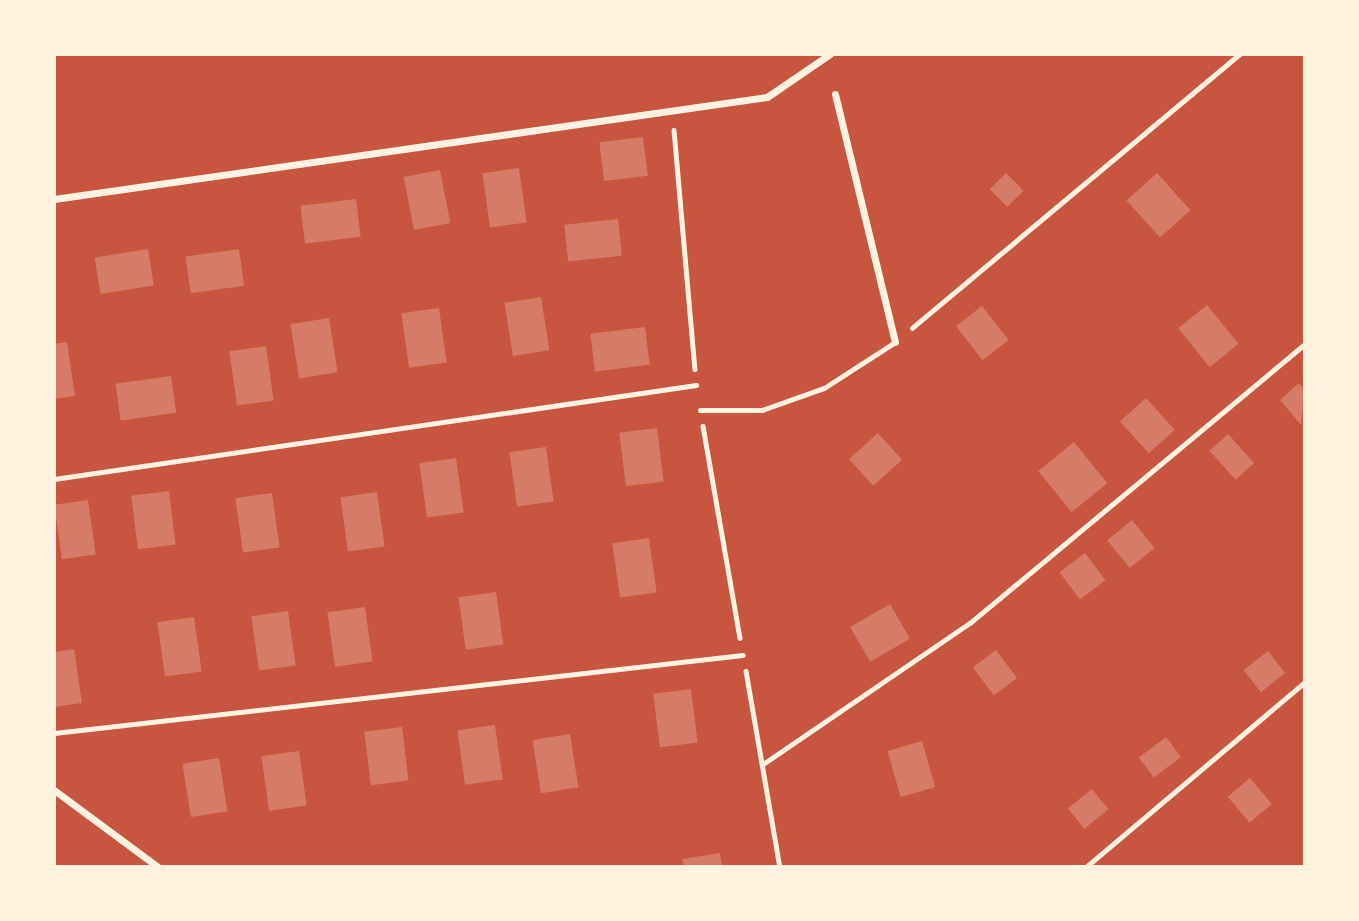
<!DOCTYPE html>
<style>
body{margin:0}
#map{position:relative;width:1359px;height:921px;overflow:hidden;background:#c8553d;font-family:Merriweather,serif}
div>[style]{position:absolute}
[style*='--x']{left:calc(var(--x)*1px);top:calc(var(--y)*1px);width:calc(var(--w)*1px);rotate:calc(var(--a)*1deg)}
.building>*{inset:0;background:#d67c66;transform-origin:0 0}
.path>*{height:4.5px;margin:-2.25px;padding:0 2.25px;transform-origin:2.25px;border-radius:2.25px;background:#fff3e0}
.service>*{height:5px;margin:-2.5px;padding:0 2.5px;transform-origin:2.5px;border-radius:2.5px;background:#fff3e0}
.minor>*{height:7px;margin:-3.5px;padding:0 3.5px;transform-origin:3.5px;border-radius:3.5px;background:#fff3e0}
span{translate:-50% -50%;white-space:nowrap;text-align:center;line-height:1.15;-webkit-text-stroke:7px #fff3e0;paint-order:stroke}
.frame{position:absolute;inset:0;border:56px solid #fff3e0;pointer-events:none}
</style>
<div id="map">
<div class="building">
<div style="left:643px;top:137px;width:39px;height:44px;rotate:83deg"></div>
<div style="left:519px;top:168px;width:55px;height:37px;rotate:82deg"></div>
<div style="left:440px;top:170px;width:54px;height:37px;rotate:79deg"></div>
<div style="left:1006px;top:173px;width:25px;height:23px;rotate:45deg"></div>
<div style="left:1157px;top:173px;width:50px;height:41px;rotate:48deg"></div>
<div style="left:356px;top:199px;width:38px;height:56px;rotate:83deg"></div>
<div style="left:618px;top:219px;width:37px;height:54px;rotate:84deg"></div>
<div style="left:148px;top:249px;width:37px;height:54px;rotate:81deg"></div>
<div style="left:239px;top:249px;width:37px;height:54px;rotate:82deg"></div>
<div style="left:541px;top:297px;width:54px;height:37px;rotate:81deg"></div>
<div style="left:1207px;top:305px;width:50px;height:37px;rotate:51deg"></div>
<div style="left:982px;top:306px;width:43px;height:33px;rotate:52deg"></div>
<div style="left:439px;top:308px;width:55px;height:38px;rotate:82deg"></div>
<div style="left:329px;top:318px;width:55px;height:39px;rotate:81deg"></div>
<div style="left:645px;top:327px;width:38px;height:55px;rotate:83deg"></div>
<div style="clip-path:polygon(67px 342px,75px 396px,54px 399px,54px 344px)"></div>
<div style="left:266px;top:346px;width:55px;height:37px;rotate:82deg"></div>
<div style="left:171px;top:376px;width:37px;height:56px;rotate:82deg"></div>
<div style="clip-path:polygon(1299px 383px,1305px 390px,1301px 425px,1280px 400px)"></div>
<div style="left:1146px;top:398px;width:43px;height:35px;rotate:48deg"></div>
<div style="left:657px;top:428px;width:54px;height:38px;rotate:83deg"></div>
<div style="left:878px;top:433px;width:36px;height:39px;rotate:48deg"></div>
<div style="left:1228px;top:434px;width:39px;height:25px;rotate:48deg"></div>
<div style="left:1074px;top:442px;width:53px;height:46px;rotate:51deg"></div>
<div style="left:546px;top:447px;width:55px;height:37px;rotate:82deg"></div>
<div style="left:456px;top:458px;width:55px;height:37px;rotate:82deg"></div>
<div style="left:169px;top:491px;width:54px;height:38px;rotate:83deg"></div>
<div style="left:377px;top:492px;width:55px;height:37px;rotate:82deg"></div>
<div style="left:272px;top:493px;width:55px;height:37px;rotate:82deg"></div>
<div style="left:88px;top:500px;width:55px;height:34px;rotate:82deg"></div>
<div style="left:1132px;top:520px;width:36px;height:32px;rotate:51deg"></div>
<div style="left:649px;top:538px;width:55px;height:37px;rotate:82deg"></div>
<div style="left:1085px;top:553px;width:34px;height:32px;rotate:53deg"></div>
<div style="left:496px;top:592px;width:53px;height:38px;rotate:82deg"></div>
<div style="left:890px;top:604px;width:40px;height:46px;rotate:60deg"></div>
<div style="left:365px;top:607px;width:55px;height:38px;rotate:82deg"></div>
<div style="left:288px;top:611px;width:55px;height:37px;rotate:82deg"></div>
<div style="left:194px;top:617px;width:55px;height:37px;rotate:82deg"></div>
<div style="clip-path:polygon(74px 649px,82px 703px,54px 707px,54px 652px)"></div>
<div style="left:996px;top:650px;width:35px;height:29px;rotate:53deg"></div>
<div style="left:1268px;top:651px;width:28px;height:31px;rotate:52deg"></div>
<div style="left:691px;top:689px;width:54px;height:38px;rotate:83deg"></div>
<div style="left:495px;top:725px;width:55px;height:38px;rotate:82deg"></div>
<div style="left:402px;top:727px;width:54px;height:38px;rotate:83deg"></div>
<div style="left:570px;top:734px;width:54px;height:38px;rotate:81deg"></div>
<div style="left:1166px;top:737px;width:25px;height:34px;rotate:53deg"></div>
<div style="left:922px;top:741px;width:48px;height:36px;rotate:74deg"></div>
<div style="left:299px;top:751px;width:55px;height:38px;rotate:82deg"></div>
<div style="left:219px;top:758px;width:54px;height:37px;rotate:81deg"></div>
<div style="left:1250px;top:778px;width:34px;height:29px;rotate:50deg"></div>
<div style="left:1092px;top:789px;width:26px;height:31px;rotate:51deg"></div>
<div style="clip-path:polygon(720px 853px,722px 867px,684px 867px,682px 859px)"></div>
</div>
<div class="path">
<div style="--x:674;--y:130;--w:240;--a:85"></div>
<div style="--x:912;--y:328;--w:427;--a:-39.9"></div>
<div style="--x:703;--y:426;--w:215;--a:80.1"></div>
<div style="--x:746;--y:671;--w:199;--a:80.2"></div>
<div style="--x:763;--y:764;--w:250;--a:-34.3"></div>
<div style="--x:970;--y:623;--w:436;--a:-39.8"></div>
<div style="--x:1086;--y:867;--w:287;--a:-40.2"></div>
</div>
<div class="service">
<div style="--x:700;--y:410;--w:62;--a:0"></div>
<div style="--x:762;--y:410;--w:66;--a:-19.5"></div>
<div style="--x:824;--y:388;--w:85;--a:-32.9"></div>
<div style="--x:54;--y:479;--w:649;--a:-8.33"></div>
<div style="--x:54;--y:733;--w:693;--a:-6.46"></div>
</div>
<div class="minor">
<div style="--x:835;--y:94;--w:255;--a:76.4"></div>
<div style="--x:54;--y:199;--w:720;--a:-8.14"></div>
<div style="--x:767;--y:97;--w:76;--a:-34.3"></div>
<div style="--x:54;--y:790;--w:129;--a:36.5"></div>
</div>
<div class="frame"></div>
</div>
